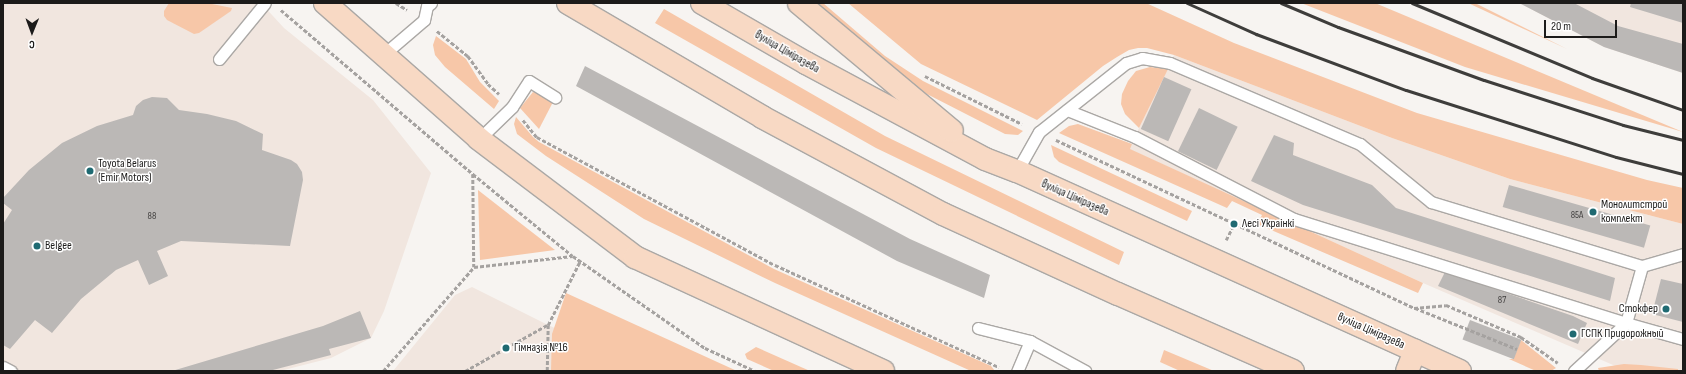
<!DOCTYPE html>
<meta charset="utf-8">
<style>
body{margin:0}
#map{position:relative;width:1686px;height:374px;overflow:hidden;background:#f7f4f1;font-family:"Sofia Sans Condensed",sans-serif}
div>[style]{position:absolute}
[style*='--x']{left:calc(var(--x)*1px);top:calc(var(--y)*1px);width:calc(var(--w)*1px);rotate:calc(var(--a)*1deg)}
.built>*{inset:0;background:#f1e6df}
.green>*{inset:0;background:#f7c7a8}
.building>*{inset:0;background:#bbb8b6;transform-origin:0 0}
.path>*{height:2.5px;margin-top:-1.25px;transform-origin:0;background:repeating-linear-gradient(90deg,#a5a2a0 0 4px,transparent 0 6px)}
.roads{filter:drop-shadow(1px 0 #aba8a5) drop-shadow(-1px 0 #aba8a5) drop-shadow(0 1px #aba8a5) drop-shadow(0 -1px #aba8a5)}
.service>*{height:11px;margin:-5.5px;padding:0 5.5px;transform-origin:5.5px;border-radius:5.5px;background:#fff}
.primary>*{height:22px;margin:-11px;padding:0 11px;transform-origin:11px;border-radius:11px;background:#f8d9c4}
.rail>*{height:3px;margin:-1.5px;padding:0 1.5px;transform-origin:1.5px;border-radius:1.5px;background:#3e3d3b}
.dots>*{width:11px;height:11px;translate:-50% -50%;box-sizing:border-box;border:2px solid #fff;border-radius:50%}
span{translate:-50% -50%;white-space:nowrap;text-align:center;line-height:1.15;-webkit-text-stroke:3px #fff;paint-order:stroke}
.number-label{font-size:10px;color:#444241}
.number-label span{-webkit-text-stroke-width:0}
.street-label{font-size:12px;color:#1c1b1a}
.poi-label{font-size:12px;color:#1c1b1a}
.left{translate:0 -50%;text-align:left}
.right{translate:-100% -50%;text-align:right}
.frame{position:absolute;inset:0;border:4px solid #1c1b1a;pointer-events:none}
.north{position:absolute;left:12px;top:12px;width:40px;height:40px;-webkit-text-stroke:3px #fff;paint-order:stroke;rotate:181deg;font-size:11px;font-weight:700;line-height:16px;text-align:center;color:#1c1b1a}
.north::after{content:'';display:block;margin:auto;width:14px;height:18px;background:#1c1b1a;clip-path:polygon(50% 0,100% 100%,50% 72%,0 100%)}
.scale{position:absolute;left:1544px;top:20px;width:73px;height:18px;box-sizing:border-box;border:2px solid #1c1b1a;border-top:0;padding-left:5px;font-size:12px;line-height:14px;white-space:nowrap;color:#1c1b1a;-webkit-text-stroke:3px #fff;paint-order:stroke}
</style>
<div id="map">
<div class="built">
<div style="clip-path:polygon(3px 3px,261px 3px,284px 28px,373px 100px,431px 173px,384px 311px,371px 338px,331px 358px,280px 371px,3px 371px)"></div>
<div style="clip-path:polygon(1519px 3px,1683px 3px,1683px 73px,1604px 47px)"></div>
<div style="clip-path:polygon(1174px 55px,1392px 138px,1510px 179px,1683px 224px,1683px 371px,1627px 371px,1423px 283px,1129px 149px)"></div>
<div style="clip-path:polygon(472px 287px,548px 325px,653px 371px,393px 371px,455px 295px)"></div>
</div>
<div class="green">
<div style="clip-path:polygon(169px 3px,207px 3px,232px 8px,231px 11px,199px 33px,194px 34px,167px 20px,164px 16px,164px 11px)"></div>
<div style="clip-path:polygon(811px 3px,823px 3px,885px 56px,923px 81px,1023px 131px,1018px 135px,1005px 134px,921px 91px)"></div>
<div style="clip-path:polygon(848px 3px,1146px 3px,1234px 43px,1417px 113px,1647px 180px,1683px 188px,1683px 224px,1510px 179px,1392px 138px,1174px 55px,1147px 48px,1138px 48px,1129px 50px,1117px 57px,1103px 66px,1037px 120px,921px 64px)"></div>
<div style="clip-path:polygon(1301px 3px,1375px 3px,1683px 132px,1465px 67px)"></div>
<div style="clip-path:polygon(1468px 3px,1475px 3px,1567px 49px)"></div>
<div style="clip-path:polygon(664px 9px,885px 136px,1124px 252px,1119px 265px,876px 148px,655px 23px)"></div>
<div style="clip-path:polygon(436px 36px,466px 59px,480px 82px,499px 101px,494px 109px,445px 67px,435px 55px,433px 45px)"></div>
<div style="clip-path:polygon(1150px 67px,1168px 69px,1139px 128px,1125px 114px,1121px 104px,1122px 94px,1128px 81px,1136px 71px)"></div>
<div style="clip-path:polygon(533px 92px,542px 94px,553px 102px,539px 129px,520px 108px)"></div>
<div style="clip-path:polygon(516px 117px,533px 137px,539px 142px,774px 269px,991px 366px,995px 371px,971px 371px,775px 283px,644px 219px,546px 156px,517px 134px,514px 124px)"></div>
<div style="clip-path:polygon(1078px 124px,1132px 144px,1130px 149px,1423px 283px,1418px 293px,1257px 224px,1262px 215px,1232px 201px,1227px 208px,1059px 133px,1069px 126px)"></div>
<div style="clip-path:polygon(1051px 145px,1192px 211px,1187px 221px,1059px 162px,1054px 157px)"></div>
<div style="clip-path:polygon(478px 190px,555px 250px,480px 260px)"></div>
<div style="clip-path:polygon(566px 293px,737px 371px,551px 371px,552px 334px)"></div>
<div style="clip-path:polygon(1521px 340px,1556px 368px,1551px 371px,1536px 371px,1509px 359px,1513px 359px)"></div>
<div style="clip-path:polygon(756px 347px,810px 371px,774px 371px,747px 359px,745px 354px)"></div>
<div style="clip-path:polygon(1164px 350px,1214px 371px,1180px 371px,1160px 362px)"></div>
<div style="clip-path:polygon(1624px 364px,1641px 365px,1678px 369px,1678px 371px,1599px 371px,1598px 368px)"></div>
</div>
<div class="building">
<div style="clip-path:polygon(1519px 3px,1574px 3px,1618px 26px,1683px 44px,1683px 73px,1604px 47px)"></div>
<div style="clip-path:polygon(1631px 3px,1683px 3px,1683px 23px,1630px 7px)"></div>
<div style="clip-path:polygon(585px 66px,910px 239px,990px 275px,984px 298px,897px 261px,576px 86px)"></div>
<div style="left:1164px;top:77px;width:30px;height:57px;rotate:24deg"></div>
<div style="clip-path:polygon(152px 97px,167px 98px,179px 110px,207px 114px,236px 121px,263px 134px,262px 150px,291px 160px,297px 164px,302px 172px,303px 180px,290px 246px,181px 241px,157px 251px,168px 276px,149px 285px,138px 260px,116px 270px,81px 299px,52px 333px,35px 320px,10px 349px,3px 345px,3px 224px,12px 210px,3px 203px,3px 198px,29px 170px,62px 143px,97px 126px,133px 115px,136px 106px,143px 100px)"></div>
<div style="left:1199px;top:108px;width:43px;height:48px;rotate:26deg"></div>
<div style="clip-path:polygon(1274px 135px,1294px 143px,1293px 155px,1372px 185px,1396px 208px,1615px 278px,1610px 301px,1303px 205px,1251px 181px)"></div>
<div style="left:1509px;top:185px;width:147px;height:23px;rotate:16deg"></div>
<div style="clip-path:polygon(1445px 272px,1573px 316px,1587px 323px,1578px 344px,1438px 286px)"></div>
<div style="clip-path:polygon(1661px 279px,1683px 284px,1683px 322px,1652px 314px)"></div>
<div style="clip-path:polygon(360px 311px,371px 338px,329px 349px,331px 355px,269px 371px,172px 371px,323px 326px)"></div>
<div style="left:1470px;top:320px;width:55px;height:21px;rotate:21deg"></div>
</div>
<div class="path">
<div style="--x:396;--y:3;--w:13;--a:32"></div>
<div style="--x:281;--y:10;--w:253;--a:40.5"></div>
<div style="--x:473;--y:174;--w:129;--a:39.4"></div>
<div style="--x:573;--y:256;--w:161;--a:34.9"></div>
<div style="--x:705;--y:348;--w:55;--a:24.7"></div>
<div style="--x:437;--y:31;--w:40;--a:39"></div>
<div style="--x:468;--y:56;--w:34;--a:54"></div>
<div style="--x:488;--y:84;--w:15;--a:42"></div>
<div style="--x:925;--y:76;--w:108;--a:26.3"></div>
<div style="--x:523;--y:120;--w:22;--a:51"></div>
<div style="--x:537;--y:137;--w:270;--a:28.3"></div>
<div style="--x:775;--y:265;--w:246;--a:24.5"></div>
<div style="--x:1056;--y:140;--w:395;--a:25.1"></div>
<div style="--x:1414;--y:308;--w:32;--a:-5"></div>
<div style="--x:1446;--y:305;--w:82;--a:23.1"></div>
<div style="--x:1521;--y:337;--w:45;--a:35.1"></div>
<div style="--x:473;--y:174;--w:93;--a:89.4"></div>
<div style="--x:1226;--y:240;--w:18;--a:-63"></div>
<div style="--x:1415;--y:308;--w:110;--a:21.9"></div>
<div style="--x:383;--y:371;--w:138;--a:-48.8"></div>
<div style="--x:474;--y:267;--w:99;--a:-6.4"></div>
<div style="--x:465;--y:371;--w:94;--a:-29.3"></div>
<div style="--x:547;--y:371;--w:46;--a:-88.8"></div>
<div style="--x:548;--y:325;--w:72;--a:-63.4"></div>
</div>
<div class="roads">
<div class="service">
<div style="--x:383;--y:55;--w:54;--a:-40.5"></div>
<div style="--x:424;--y:20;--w:14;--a:-78"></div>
<div style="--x:427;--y:6;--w:5;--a:-37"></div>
<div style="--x:219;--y:59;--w:72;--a:-50.6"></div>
<div style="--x:1067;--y:110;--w:73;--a:21.7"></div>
<div style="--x:1135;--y:137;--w:179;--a:27.3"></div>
<div style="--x:1294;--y:219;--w:348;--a:17.4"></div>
<div style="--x:1626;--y:323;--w:59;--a:-74.3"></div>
<div style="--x:479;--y:139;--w:46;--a:-44.1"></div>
<div style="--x:512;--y:107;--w:31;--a:-57"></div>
<div style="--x:529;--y:81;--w:31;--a:32"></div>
<div style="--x:1017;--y:171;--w:45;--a:-60.6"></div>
<div style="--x:1039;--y:132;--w:111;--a:-38.4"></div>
<div style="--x:1126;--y:63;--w:17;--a:-17"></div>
<div style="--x:1142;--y:58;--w:28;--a:10"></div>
<div style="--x:1170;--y:63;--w:207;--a:23.1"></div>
<div style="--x:1360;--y:144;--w:92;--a:39.2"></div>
<div style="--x:1431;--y:202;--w:220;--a:16.9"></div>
<div style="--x:1642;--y:266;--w:43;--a:-16.3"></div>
<div style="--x:978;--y:328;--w:54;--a:14"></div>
<div style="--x:1030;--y:341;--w:33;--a:113"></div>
<div style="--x:1030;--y:341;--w:63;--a:28.6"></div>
<div style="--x:3;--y:367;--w:9;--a:27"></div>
<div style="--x:1574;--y:371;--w:71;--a:-42.7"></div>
<div style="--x:1626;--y:323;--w:59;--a:15.7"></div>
</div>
<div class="primary">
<div style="--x:325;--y:3;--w:205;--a:41.4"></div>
<div style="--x:479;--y:139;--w:196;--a:37.1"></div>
<div style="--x:635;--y:257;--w:273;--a:24.7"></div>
<div style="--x:568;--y:3;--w:225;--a:30.4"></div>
<div style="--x:762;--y:117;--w:205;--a:28.2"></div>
<div style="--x:943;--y:214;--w:192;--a:24.6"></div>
<div style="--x:1118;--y:294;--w:191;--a:23.7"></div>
<div style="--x:702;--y:3;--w:120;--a:30"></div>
<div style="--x:806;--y:63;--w:203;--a:28.2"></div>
<div style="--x:985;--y:159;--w:34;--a:21"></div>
<div style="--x:1017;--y:171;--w:486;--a:24.3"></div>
<div style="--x:799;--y:3;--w:199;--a:39.9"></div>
<div style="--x:1407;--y:371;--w:22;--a:-68"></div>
</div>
</div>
<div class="rail">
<div style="--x:1187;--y:3;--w:76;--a:24.2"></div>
<div style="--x:1256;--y:34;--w:160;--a:20.5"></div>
<div style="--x:1406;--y:90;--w:220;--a:17.7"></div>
<div style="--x:1616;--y:157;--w:69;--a:14.2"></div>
<div style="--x:1281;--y:3;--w:62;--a:22.8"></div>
<div style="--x:1338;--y:27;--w:155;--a:20"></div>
<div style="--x:1484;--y:80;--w:146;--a:17.9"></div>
<div style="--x:1623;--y:125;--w:62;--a:14"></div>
<div style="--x:1412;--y:3;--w:195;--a:22.6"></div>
<div style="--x:1592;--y:78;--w:96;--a:19.4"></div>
</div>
<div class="dots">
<div style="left:90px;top:171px;background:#1f6a72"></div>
<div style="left:1593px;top:212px;background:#1f6a72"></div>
<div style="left:1234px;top:224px;background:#1f6a72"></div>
<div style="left:37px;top:246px;background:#1f6a72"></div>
<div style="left:1666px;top:309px;background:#1f6a72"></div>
<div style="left:1573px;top:334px;background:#1f6a72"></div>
<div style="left:506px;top:348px;background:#1f6a72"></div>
</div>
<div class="number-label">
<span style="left:1577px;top:216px">85А</span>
<span style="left:152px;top:217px">88</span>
<span style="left:1502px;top:301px">87</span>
</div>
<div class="street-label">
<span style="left:787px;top:52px;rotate:30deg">вуліца Ціміразева</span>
<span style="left:1075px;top:198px;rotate:24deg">вуліца Ціміразева</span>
<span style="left:1371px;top:331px;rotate:24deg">вуліца Ціміразева</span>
</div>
<div class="poi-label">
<span class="left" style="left:98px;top:171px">Toyota Belarus<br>(Emir Motors)</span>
<span class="left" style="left:1601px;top:212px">Монолитстрой<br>комплект</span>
<span class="left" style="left:1242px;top:224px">Лесі Украінкі</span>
<span class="left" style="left:45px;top:246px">Belgee</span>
<span class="right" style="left:1658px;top:309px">Стокфер</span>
<span class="left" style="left:1581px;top:334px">ГСПК Придорожный</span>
<span class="left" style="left:514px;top:348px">Гімназія №16</span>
</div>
<div class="frame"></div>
<div class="north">С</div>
<div class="scale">20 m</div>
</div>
